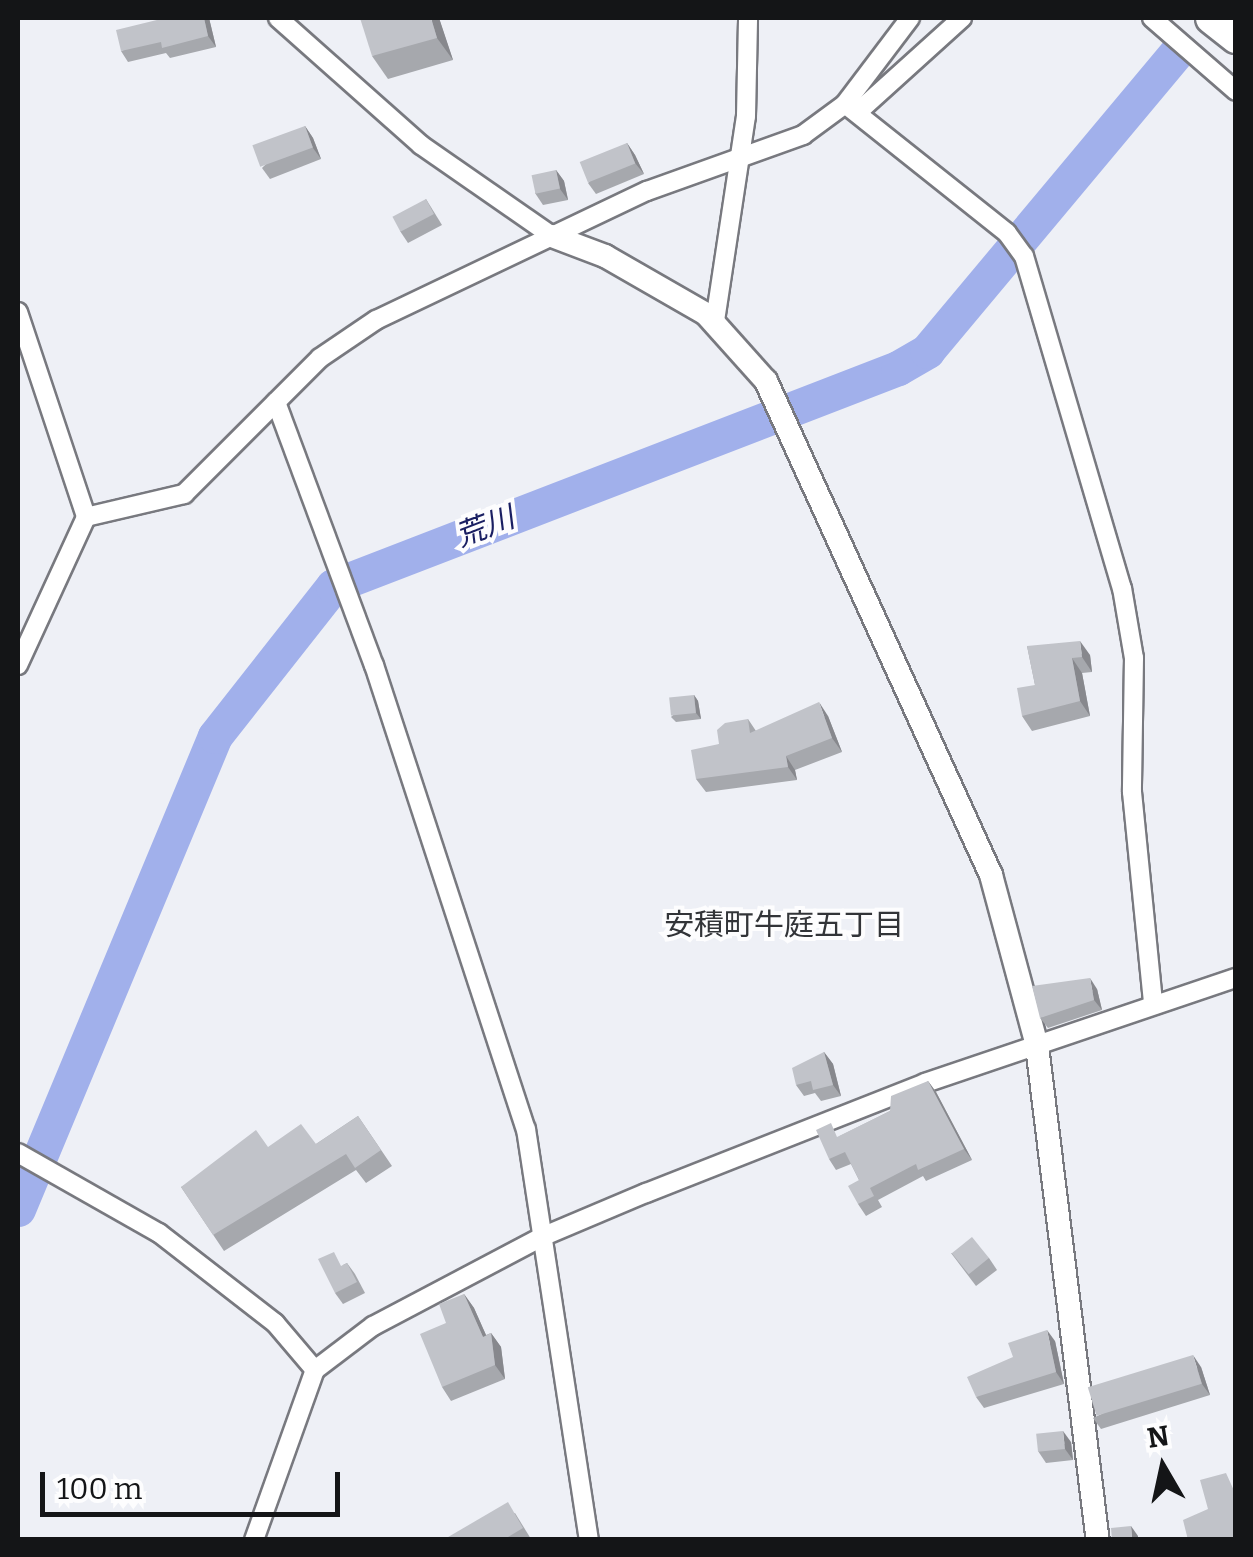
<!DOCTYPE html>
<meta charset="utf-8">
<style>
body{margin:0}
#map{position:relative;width:1253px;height:1557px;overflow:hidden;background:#eef0f6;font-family:Bitter,"Noto Sans JP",serif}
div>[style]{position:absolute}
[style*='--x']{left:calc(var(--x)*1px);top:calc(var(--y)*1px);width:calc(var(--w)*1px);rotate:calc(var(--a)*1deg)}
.river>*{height:35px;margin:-17.5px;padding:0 17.5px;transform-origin:17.5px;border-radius:17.5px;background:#a1b0eb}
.roads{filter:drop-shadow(2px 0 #78797f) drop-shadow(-2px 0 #78797f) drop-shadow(0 2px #78797f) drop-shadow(0 -2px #78797f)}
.minor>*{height:18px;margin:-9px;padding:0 9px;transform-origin:9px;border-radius:9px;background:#fff}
.tertiary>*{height:22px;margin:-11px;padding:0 11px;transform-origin:11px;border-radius:11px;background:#fff}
.motorway>*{height:32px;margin:-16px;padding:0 16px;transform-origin:16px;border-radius:16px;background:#fff}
.wall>*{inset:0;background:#a6a8ad}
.shaded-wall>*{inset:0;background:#87888d}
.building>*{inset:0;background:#c1c3c9;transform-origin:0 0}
span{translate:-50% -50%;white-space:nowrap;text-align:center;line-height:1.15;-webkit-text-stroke:8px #fdfdfe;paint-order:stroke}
.water-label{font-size:30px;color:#1a1f62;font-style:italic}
.neighbourhood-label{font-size:30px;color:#323438}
.frame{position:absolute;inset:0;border:20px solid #141517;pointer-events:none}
.north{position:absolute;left:1113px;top:1417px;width:100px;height:100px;-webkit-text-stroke:8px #fdfdfe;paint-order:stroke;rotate:351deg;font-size:28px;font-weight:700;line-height:40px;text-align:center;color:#141517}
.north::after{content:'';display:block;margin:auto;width:35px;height:45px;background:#141517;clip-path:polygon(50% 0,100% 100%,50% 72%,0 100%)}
.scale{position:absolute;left:40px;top:1472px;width:300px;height:45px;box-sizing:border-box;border:5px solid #141517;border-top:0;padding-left:12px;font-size:30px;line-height:35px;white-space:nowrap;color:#141517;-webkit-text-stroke:8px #fdfdfe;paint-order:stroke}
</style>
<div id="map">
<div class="river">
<div style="--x:18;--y:1209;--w:512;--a:-67.39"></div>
<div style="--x:215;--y:736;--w:191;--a:-51.8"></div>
<div style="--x:333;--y:586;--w:606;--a:-21.1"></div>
<div style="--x:898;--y:368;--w:34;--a:-30"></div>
<div style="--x:927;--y:351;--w:390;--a:-50.1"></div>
</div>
<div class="roads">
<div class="minor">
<div style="--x:278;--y:18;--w:191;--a:41.6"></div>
<div style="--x:421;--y:145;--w:160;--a:34.8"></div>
<div style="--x:1152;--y:18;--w:111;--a:41"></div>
<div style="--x:845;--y:104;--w:207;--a:38.5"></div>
<div style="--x:1007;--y:233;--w:29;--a:54"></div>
<div style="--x:1024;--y:256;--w:346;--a:73.6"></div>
<div style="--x:1122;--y:588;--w:71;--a:80.3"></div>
<div style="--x:1134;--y:658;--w:134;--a:90.9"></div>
<div style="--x:1132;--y:792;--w:213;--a:84.3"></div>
<div style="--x:859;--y:111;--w:139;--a:-42.1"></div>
<div style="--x:18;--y:312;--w:216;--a:71.6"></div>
<div style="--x:715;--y:321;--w:207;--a:-81.4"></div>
<div style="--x:746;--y:116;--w:98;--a:-88.8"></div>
<div style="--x:276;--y:402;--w:281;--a:69.6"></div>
<div style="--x:374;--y:665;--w:488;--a:71.9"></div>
<div style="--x:526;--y:1129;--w:416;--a:81.3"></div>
<div style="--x:18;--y:665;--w:163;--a:-65.3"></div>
<div style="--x:86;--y:517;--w:101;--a:-13.2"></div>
<div style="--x:184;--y:494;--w:192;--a:-45"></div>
<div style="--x:320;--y:358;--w:68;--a:-34.2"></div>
<div style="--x:376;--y:320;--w:300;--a:-25.5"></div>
<div style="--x:647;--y:191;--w:166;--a:-19.7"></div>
<div style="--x:803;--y:135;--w:52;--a:-36.4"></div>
<div style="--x:845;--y:104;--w:108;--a:-52.9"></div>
<div style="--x:18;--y:1153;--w:162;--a:29.6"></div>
<div style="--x:159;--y:1233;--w:147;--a:37.8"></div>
<div style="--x:275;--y:1323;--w:62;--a:49.6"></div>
<div style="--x:254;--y:1540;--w:181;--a:-70.3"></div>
<div style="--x:315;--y:1370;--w:73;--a:-37.2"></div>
<div style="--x:373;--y:1326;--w:193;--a:-27.8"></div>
<div style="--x:544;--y:1236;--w:111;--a:-22.9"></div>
<div style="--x:646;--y:1193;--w:300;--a:-21.5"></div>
<div style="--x:925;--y:1083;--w:328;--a:-18.7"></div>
</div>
<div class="tertiary">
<div style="--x:552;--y:236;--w:57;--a:20.7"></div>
<div style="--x:605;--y:256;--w:116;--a:29.9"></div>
<div style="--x:706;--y:314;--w:90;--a:48.2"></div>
<div style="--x:766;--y:381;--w:543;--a:65.51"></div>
<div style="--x:991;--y:875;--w:177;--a:74.9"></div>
<div style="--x:1037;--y:1046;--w:498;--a:83"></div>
</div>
<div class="motorway">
<div style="--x:1212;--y:18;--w:31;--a:38"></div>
</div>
</div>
<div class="wall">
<div style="clip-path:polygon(209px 18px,216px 47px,170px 58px,166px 53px,128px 62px,121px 51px)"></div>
<div style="clip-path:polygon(439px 18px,453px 60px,388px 79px,372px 56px)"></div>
<div style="clip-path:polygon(305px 126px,313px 138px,321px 159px,270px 179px,262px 168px)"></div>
<div style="clip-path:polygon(627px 143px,635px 155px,644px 174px,596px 194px,588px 183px)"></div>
<div style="clip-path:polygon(556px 170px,564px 181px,568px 200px,543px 205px,535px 193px)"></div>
<div style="clip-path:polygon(426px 199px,442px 225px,408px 243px,400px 231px)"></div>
<div style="clip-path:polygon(1027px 646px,1090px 655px,1092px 672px,1082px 673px,1090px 716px,1032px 731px,1022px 716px,1035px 685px)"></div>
<div style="clip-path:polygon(694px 695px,698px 701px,701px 719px,676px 722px,671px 717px)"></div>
<div style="clip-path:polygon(828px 716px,842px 752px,795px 770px,797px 780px,706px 792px,696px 779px,719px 744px,748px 719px,756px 731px)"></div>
<div style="clip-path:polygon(1097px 989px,1102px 1010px,1048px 1028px,1040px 1018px)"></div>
<div style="clip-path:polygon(824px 1052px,833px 1064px,841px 1096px,821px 1101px,815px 1093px,804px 1096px,796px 1085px)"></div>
<div style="clip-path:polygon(928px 1081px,936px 1092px,972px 1160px,926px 1181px,923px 1176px,878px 1200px,882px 1207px,866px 1216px,858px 1204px,859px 1180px,851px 1164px,836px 1170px,829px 1159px,840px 1136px,890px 1111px)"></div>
<div style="clip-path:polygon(358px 1116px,392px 1166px,366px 1183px,356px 1170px,224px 1251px,181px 1187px,268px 1147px,316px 1144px)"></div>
<div style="clip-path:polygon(951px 1253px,989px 1258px,997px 1270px,976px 1286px)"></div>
<div style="clip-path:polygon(347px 1263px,355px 1274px,365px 1293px,343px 1304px,335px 1293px,343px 1265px)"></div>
<div style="clip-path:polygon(464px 1294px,474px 1308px,486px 1335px,491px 1333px,501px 1347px,505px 1379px,451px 1401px,442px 1387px,446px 1323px)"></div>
<div style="clip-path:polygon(1055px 1341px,1064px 1384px,984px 1408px,976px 1397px)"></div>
<div style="clip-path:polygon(1201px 1367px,1210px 1395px,1101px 1429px,1093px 1418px)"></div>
<div style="clip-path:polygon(1071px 1442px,1073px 1460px,1046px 1463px,1038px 1451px)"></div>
<div style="clip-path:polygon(515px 1513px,531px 1539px,529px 1540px,443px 1540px)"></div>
</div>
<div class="shaded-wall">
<div style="clip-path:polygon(204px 18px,209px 18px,216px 47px,208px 36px)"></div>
<div style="clip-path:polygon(431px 18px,439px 18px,453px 60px,437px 38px)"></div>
<div style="clip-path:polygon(305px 126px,313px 138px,321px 159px,313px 148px)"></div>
<div style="clip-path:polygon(627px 143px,635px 155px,644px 174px,635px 163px)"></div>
<div style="clip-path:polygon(556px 170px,564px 181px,568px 200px,560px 189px)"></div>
<div style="clip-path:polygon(1080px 641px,1090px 655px,1092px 672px,1082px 657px)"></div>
<div style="clip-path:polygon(1072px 658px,1082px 673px,1090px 716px,1080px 701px)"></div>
<div style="clip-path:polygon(694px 695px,698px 701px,701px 719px,696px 713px)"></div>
<div style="clip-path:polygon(819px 702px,828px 716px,842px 752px,832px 738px)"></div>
<div style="clip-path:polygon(786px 756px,795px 770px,797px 780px,788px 767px)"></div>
<div style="clip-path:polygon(1090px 978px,1097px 989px,1102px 1010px,1094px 1000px)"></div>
<div style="clip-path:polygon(824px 1052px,833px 1064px,841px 1096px,833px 1085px)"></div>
<div style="clip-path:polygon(928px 1081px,936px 1092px,972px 1160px,964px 1149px)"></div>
<div style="clip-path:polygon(464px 1294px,474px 1308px,493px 1351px,483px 1337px)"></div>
<div style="clip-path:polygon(1047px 1330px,1055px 1341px,1064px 1384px,1056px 1372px)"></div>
<div style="clip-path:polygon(491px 1333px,501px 1347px,505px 1379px,495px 1365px)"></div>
<div style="clip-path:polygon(1193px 1355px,1201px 1367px,1210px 1395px,1202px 1384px)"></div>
<div style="clip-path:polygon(1063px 1431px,1071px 1442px,1073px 1460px,1065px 1449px)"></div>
<div style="clip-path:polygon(1131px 1526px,1138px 1536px,1138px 1540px,1132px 1540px)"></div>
</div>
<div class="building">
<div style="clip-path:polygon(165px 18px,204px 18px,208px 36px,162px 48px,161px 42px,121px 51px,116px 30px)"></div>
<div style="clip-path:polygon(360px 18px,431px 18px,437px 38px,372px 56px)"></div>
<div style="left:305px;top:126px;width:23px;height:56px;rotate:70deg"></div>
<div style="left:627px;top:143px;width:22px;height:51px;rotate:68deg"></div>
<div style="left:556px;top:170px;width:19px;height:25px;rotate:78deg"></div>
<div style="left:426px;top:199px;width:17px;height:38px;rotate:62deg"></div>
<div style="clip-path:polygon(1080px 641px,1082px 657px,1072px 658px,1080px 701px,1022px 716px,1017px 688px,1035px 685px,1027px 646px)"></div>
<div style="left:694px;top:695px;width:18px;height:25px;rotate:84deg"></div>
<div style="clip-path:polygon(819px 702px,832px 738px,786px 756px,788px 767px,696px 779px,691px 750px,719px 744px,717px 730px,725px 723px,748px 719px,750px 733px)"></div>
<div style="clip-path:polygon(1090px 978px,1094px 1000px,1040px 1018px,1032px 986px)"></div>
<div style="clip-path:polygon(824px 1052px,833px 1085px,813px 1090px,811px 1081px,796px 1085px,792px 1068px)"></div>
<div style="clip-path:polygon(928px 1081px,964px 1149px,918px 1170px,916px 1164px,870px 1188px,874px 1196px,858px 1204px,848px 1186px,859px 1180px,845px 1152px,829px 1159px,816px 1130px,831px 1123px,837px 1137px,890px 1111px,891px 1096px)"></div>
<div style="clip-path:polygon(358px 1116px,381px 1150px,355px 1168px,346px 1154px,213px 1235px,181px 1187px,256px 1130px,268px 1147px,301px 1124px,316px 1144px)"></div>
<div style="left:972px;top:1237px;width:27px;height:26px;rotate:51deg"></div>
<div style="clip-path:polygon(334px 1252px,341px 1266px,347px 1263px,357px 1282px,335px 1293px,318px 1259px)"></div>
<div style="clip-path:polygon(464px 1294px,483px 1337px,491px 1333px,495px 1365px,442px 1387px,420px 1334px,446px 1323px,439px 1304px)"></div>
<div style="clip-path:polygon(1047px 1330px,1056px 1372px,976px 1397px,967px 1377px,1013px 1357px,1008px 1343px)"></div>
<div style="left:1193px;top:1355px;width:30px;height:110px;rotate:73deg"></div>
<div style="left:1063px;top:1431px;width:18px;height:27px;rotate:84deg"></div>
<div style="clip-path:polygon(1226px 1473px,1236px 1495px,1236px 1540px,1188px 1540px,1183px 1520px,1208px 1509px,1200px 1480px)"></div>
<div style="clip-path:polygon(508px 1502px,523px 1528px,503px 1540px,443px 1540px)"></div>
<div style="clip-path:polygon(1131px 1526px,1132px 1540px,1112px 1540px,1111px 1528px)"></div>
</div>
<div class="water-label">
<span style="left:485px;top:527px;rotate:-21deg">荒川</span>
</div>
<div class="neighbourhood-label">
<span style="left:784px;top:925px">安積町牛庭五丁目</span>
</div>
<div class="frame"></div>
<div class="north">N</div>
<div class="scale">100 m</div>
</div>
